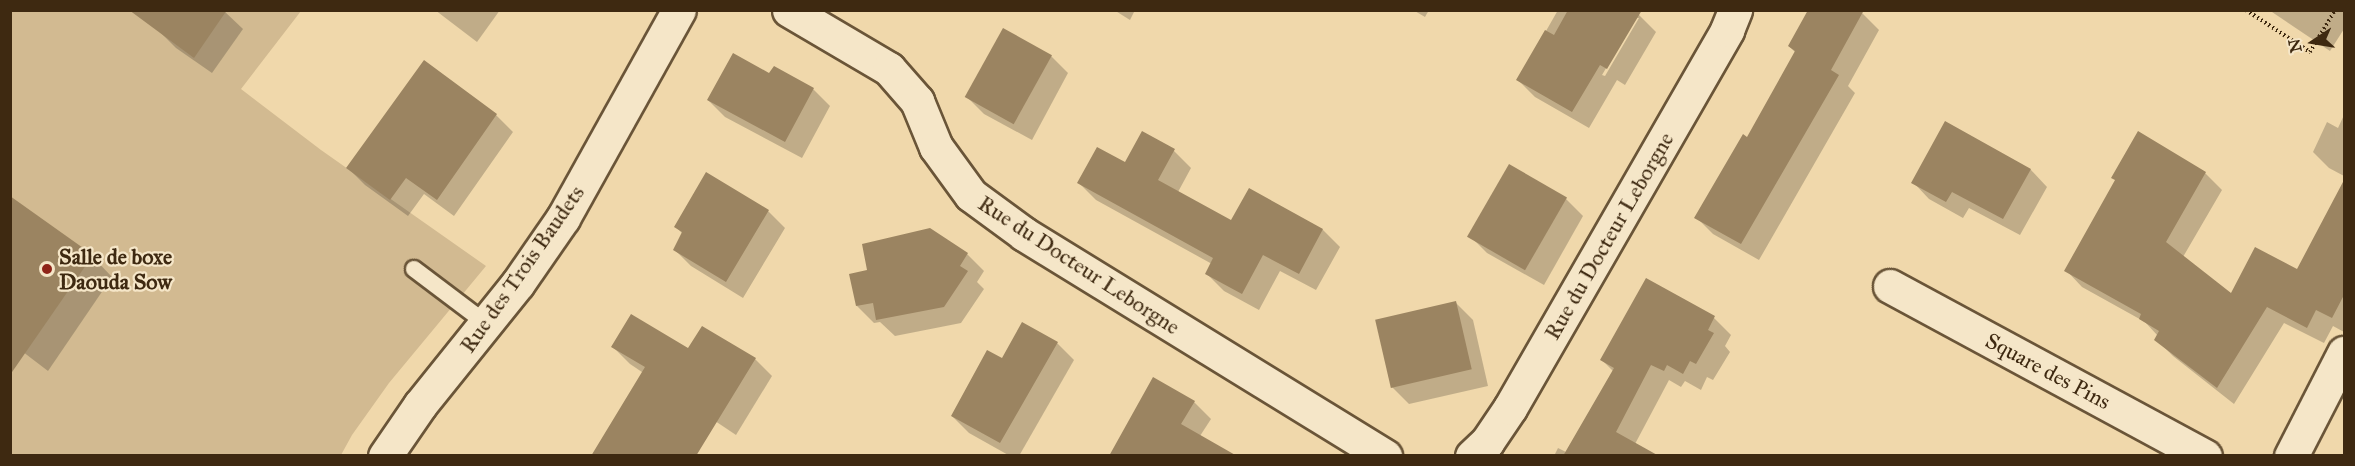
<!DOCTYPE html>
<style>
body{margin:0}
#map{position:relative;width:2355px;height:466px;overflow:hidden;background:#f0d8ab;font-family:"IM FELL Great Primer",serif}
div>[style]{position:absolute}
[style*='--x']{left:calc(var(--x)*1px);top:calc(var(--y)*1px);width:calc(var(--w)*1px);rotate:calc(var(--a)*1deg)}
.green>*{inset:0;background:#d2ba91}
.shadow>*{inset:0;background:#0003}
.building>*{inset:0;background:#9b8461;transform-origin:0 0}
.path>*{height:4px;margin-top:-2px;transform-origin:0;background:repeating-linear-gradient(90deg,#3e2911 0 1.5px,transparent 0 4.5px)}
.roads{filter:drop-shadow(2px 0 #6a5538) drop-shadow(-2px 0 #6a5538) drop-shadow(0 2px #6a5538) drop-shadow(0 -2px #6a5538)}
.lane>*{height:16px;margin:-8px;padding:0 8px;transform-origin:8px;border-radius:8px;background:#f5e6c8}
.street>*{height:33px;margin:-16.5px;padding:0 16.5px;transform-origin:16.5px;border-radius:16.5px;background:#f5e6c8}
.dots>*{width:16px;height:16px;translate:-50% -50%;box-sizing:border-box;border:3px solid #f5e6c8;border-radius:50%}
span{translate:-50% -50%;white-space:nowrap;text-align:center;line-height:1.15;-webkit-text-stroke:4.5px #f5e6c8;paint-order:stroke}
.street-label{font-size:22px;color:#3e2911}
.poi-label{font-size:22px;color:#3e2911;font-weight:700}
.left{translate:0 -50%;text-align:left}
.frame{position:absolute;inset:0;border:12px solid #3e2911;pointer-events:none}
.north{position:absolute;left:2283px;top:12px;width:60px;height:60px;-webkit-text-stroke:4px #f5e6c8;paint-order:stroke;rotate:258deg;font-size:16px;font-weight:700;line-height:24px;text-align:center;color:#3e2911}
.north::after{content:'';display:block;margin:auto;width:21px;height:27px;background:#3e2911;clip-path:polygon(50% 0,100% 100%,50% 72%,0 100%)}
</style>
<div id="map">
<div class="green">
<div style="clip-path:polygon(10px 11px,301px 11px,241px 89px,321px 150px,486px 266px,389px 383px,352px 435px,341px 455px,11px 455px)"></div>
</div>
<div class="shadow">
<div style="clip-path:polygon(223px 10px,243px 29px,212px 73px,176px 48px,159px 31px)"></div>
<div style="clip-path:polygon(435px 10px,500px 10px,477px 42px)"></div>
<div style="clip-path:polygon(1114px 10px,1135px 10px,1130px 20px)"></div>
<div style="clip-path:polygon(1413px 10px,1429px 10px,1425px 17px)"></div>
<div style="clip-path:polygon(evenodd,1558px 10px,1634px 10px,1656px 32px,1625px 85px,1617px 80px,1589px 128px,1535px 97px,1518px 80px,1558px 10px,1636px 18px,1639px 18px,1605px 76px,1602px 75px,1636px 18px)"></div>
<div style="clip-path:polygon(2269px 10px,2342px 10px,2344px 13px,2344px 29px,2330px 51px)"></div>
<div style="clip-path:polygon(1862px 13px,1879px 30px,1848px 86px,1855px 93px,1759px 260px,1713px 234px,1696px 217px,1747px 139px,1796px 53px,1789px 46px)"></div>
<div style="clip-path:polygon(1051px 56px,1068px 73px,1032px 140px,984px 114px,967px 97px)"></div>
<div style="clip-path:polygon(424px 62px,496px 115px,513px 132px,454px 216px,424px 194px,408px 216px,365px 185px,348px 168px)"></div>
<div style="clip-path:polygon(774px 68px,813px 89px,830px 106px,802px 158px,725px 117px,708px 100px,770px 75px)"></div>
<div style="clip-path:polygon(2344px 115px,2344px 176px,2329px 168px,2313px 152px,2327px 122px,2338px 128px)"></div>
<div style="clip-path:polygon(1946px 123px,2031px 170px,2047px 187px,2020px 235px,1969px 208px,1963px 218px,1929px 199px,1913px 182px)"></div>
<div style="clip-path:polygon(1143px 133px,1174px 151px,1191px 168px,1178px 192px,1231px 222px,1249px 190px,1323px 230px,1340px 247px,1316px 290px,1280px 271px,1259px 310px,1224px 291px,1207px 274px,1212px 264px,1096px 200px,1079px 183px,1126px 165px)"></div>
<div style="clip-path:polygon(2205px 173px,2222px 190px,2183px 257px,2231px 295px,2298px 271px,2344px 184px,2344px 332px,2333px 326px,2324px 343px,2284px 323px,2234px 404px,2173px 356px,2156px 339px,2158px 336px,2145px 322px,2082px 287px,2066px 270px,2116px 180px)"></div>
<div style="clip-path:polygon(1566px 199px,1583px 216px,1544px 285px,1487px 253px,1470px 236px)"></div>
<div style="clip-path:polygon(768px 211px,785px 228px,743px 298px,691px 266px,674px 249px,683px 234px,676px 227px)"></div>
<div style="clip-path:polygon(929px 230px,967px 254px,984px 271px,977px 282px,984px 289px,961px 323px,895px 336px,880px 322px,874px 323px,857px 306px,868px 271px)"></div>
<div style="clip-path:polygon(92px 256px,112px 277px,48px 371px,10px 342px)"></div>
<div style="clip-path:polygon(1647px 280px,1714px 318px,1731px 335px,1725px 346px,1730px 352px,1713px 380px,1707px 377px,1701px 390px,1685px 381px,1681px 387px,1669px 380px,1635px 444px,1648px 456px,1554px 456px,1558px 448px,1566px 452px,1613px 371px,1602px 360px)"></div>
<div style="clip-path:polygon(1456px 303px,1473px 320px,1488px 386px,1409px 404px,1392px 387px)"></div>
<div style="clip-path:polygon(1057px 343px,1074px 360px,1019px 456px,1010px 456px,969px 433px,952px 416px,1003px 360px)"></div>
<div style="clip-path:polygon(613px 347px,689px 350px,755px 359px,772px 376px,736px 435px,630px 364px)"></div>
<div style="clip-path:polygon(1194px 402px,1211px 419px,1200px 436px,1110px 456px)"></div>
</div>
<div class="building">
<div style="clip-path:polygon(129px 10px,227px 10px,194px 58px)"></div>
<div style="clip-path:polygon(1568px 10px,1642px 10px,1607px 69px,1600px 65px,1572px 112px,1516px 80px,1545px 30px,1554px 35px)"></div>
<div style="clip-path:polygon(1808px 10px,1864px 10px,1831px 70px,1839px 75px,1741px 244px,1694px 218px,1743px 134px,1747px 137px,1795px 51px,1788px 46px)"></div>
<div style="left:1003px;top:28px;width:56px;height:79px;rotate:29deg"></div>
<div style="clip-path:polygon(733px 53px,769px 73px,774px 66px,814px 88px,785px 142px,707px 100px)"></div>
<div style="clip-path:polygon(424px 60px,497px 114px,437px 200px,406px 178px,390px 200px,346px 168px)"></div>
<div style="clip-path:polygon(1945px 121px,2031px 169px,2003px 219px,1952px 192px,1946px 202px,1911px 183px)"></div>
<div style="clip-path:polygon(1142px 131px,1175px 149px,1158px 180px,1231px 220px,1249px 188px,1323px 229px,1299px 274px,1263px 255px,1242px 294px,1205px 274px,1213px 258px,1077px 183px,1097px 147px,1125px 162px)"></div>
<div style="clip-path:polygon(2138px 131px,2206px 172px,2166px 242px,2231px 293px,2255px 247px,2297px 269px,2344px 180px,2344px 295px,2332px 318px,2316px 310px,2307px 328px,2267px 307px,2217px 388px,2154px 340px,2159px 331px,2139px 319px,2141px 314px,2064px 271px,2115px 180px,2111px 178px)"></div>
<div style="left:1509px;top:164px;width:67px;height:84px;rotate:30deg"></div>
<div style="clip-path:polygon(706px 172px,769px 210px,726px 282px,673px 250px,682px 232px,674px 227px)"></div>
<div style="clip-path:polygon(10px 196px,93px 255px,10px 375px)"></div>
<div style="clip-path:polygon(930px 228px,968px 253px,960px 266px,968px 271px,944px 307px,876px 320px,873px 303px,856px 306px,849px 274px,867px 270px,862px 244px)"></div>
<div style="clip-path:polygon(1646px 278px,1715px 316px,1708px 330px,1714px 333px,1696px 364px,1690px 361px,1683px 374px,1667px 365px,1664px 371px,1651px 365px,1616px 432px,1659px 456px,1563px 456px,1614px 368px,1600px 360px)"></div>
<div style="left:1456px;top:301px;width:70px;height:83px;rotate:77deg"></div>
<div style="clip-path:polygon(631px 314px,688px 348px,702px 326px,756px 358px,696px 456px,591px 456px,645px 367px,611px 347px)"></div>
<div style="clip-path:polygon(1022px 322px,1058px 342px,1000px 443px,951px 416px,987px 350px,1002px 358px)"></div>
<div style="clip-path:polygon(1153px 377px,1195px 401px,1181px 424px,1237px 456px,1109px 456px)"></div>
</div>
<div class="path">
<div style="--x:2246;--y:10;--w:77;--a:33.3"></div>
<div style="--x:2310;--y:52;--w:49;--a:-59.2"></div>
</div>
<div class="roads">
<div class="lane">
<div style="--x:414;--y:269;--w:91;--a:37"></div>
</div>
<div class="street">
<div style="--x:789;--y:10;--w:116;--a:30.5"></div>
<div style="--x:889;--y:69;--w:43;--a:48.8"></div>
<div style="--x:917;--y:101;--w:50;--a:67.6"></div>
<div style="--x:936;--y:147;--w:59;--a:53.9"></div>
<div style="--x:971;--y:195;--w:66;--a:36.3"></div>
<div style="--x:1024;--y:234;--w:424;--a:31.6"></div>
<div style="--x:1890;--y:286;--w:358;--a:28.4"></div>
<div style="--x:385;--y:456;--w:62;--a:-55.5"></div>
<div style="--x:420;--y:405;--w:156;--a:-51.2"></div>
<div style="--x:518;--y:283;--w:79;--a:-55.3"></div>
<div style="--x:563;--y:218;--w:238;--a:-60.9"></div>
<div style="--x:1472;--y:456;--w:21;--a:-43"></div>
<div style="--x:1487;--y:442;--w:41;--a:-55.9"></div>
<div style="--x:1510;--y:408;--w:436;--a:-60.1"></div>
<div style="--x:1727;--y:30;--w:22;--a:-68"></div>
<div style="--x:2291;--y:456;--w:116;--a:-62.8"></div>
</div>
</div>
<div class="dots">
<div style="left:47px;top:269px;background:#8f2418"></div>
</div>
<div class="street-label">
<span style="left:1609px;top:236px;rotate:-60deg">Rue du Docteur Leborgne</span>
<span style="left:1079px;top:265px;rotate:33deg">Rue du Docteur Leborgne</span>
<span style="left:522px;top:269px;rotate:-55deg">Rue des Trois Baudets</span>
<span style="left:2048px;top:371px;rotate:28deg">Square des Pins</span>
</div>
<div class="poi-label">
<span class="left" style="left:59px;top:269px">Salle de boxe<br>Daouda Sow</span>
</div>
<div class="frame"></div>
<div class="north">N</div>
</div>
